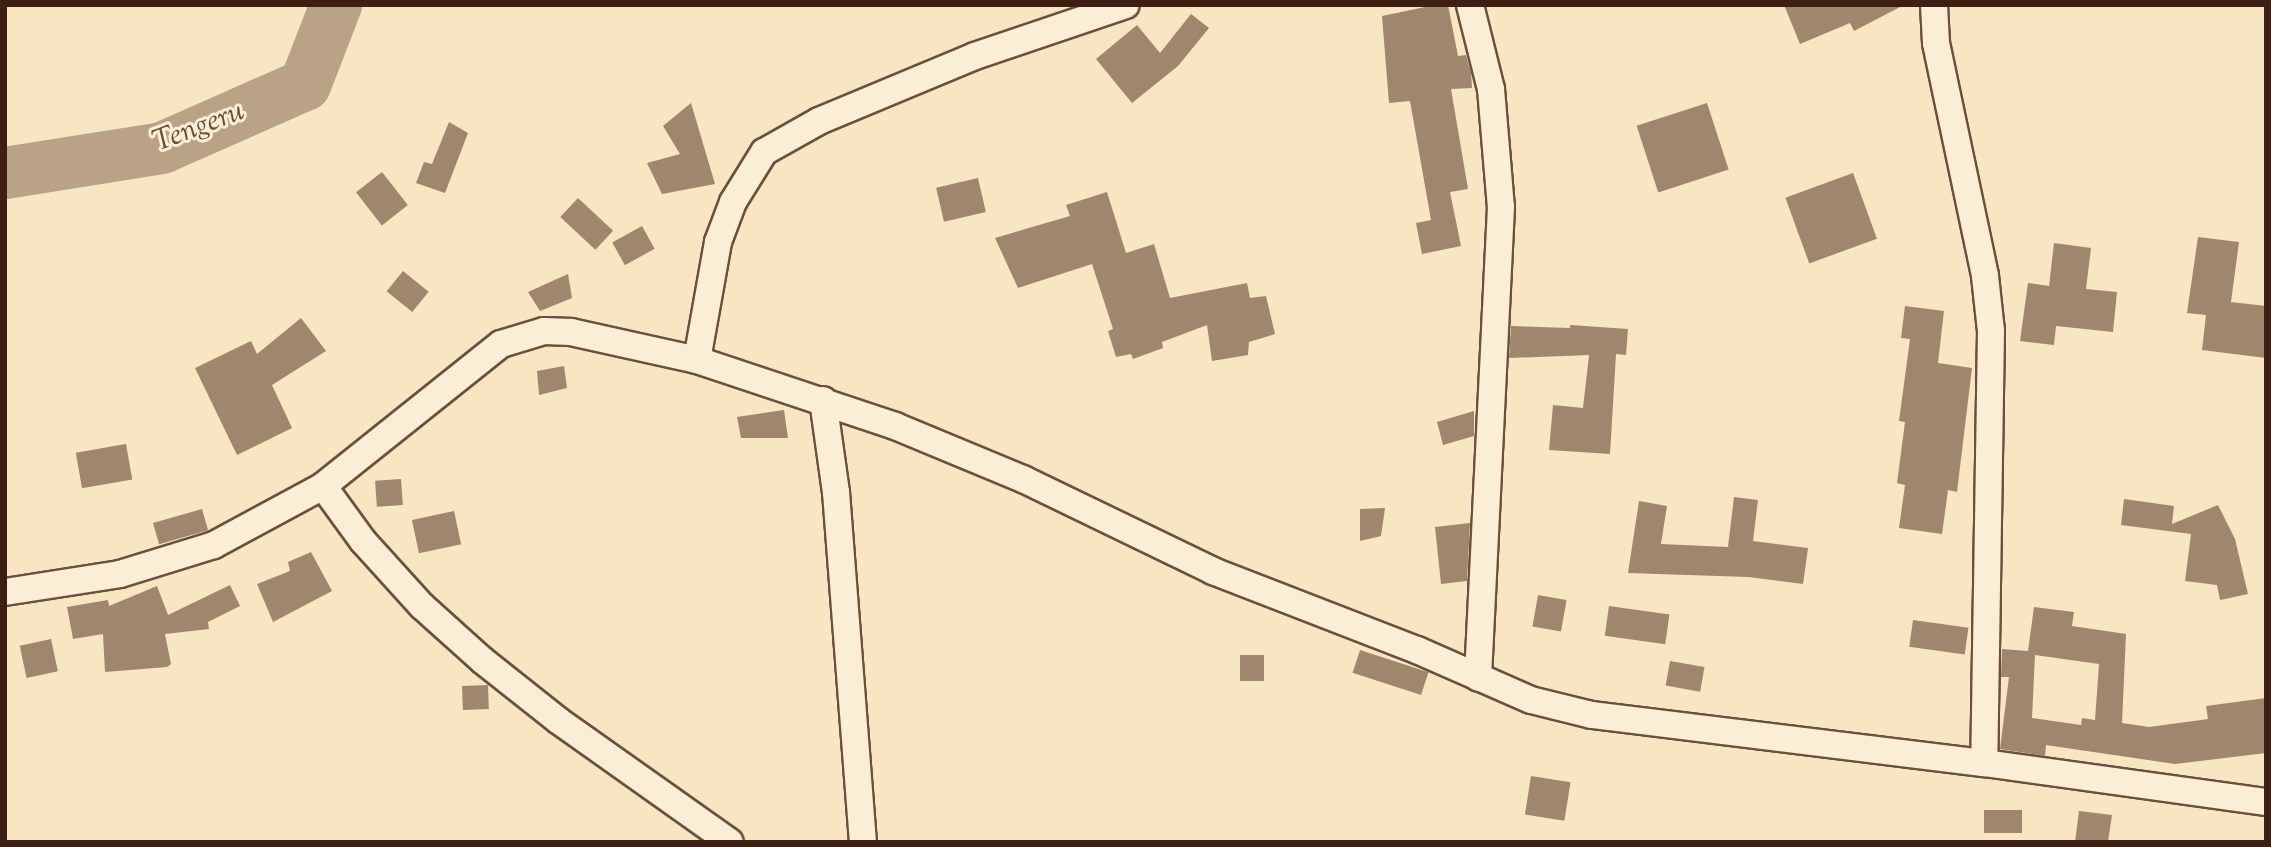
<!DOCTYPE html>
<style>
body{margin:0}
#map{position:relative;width:2271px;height:847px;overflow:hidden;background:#f8e5c1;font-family:"Sorts Mill Goudy",serif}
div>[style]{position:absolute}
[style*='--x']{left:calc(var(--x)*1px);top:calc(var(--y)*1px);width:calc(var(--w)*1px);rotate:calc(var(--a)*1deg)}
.river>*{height:52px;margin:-26px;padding:0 26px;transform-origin:26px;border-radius:26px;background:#b9a286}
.building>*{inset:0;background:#9f866d;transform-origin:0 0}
.roads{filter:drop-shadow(2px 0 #6c503e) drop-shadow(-2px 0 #6c503e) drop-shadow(0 2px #6c503e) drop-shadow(0 -2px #6c503e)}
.street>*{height:26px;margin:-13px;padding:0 13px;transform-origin:13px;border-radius:13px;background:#faeed7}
span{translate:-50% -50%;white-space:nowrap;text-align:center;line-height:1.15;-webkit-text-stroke:6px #faeed7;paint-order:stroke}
.water-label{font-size:30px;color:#694d3b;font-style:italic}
.frame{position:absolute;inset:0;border:7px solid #3e1f12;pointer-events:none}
</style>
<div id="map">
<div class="river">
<div style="--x:5;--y:173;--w:159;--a:-9"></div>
<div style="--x:162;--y:148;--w:156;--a:-23.8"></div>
<div style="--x:305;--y:85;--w:86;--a:-68.8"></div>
</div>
<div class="building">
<div style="clip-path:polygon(1435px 5px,1448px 5px,1458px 56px,1466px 55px,1471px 73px,1472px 88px,1451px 89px,1468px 189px,1450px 192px,1461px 246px,1422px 254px,1416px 223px,1431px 220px,1410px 101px,1389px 103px,1382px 16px)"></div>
<div style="clip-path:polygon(1784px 5px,1904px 5px,1854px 31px,1850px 23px,1800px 44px)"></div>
<div style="clip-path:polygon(1191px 14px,1209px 28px,1178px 66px,1132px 103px,1096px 59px,1137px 25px,1160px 53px)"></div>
<div style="clip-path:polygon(691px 103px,715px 184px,662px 194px,647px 163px,680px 154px,663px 126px)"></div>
<div style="left:1707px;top:103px;width:70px;height:74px;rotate:72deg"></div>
<div style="clip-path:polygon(449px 122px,468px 133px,445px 193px,416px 183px,424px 162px,432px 164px)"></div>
<div style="left:382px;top:172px;width:42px;height:33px;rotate:52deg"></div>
<div style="left:1853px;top:173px;width:70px;height:72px;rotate:70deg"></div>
<div style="left:978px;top:178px;width:35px;height:43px;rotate:77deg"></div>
<div style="clip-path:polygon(1107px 192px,1126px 253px,1154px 244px,1170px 298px,1247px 283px,1250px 298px,1266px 296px,1275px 334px,1249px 342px,1248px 355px,1212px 361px,1207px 325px,1162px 342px,1163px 348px,1133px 359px,1131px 354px,1116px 357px,1108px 331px,1113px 329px,1092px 264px,1018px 288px,995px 238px,1070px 216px,1066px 205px)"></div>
<div style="left:578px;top:198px;width:48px;height:26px;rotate:43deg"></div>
<div style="left:642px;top:226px;width:26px;height:34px;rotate:61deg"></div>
<div style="clip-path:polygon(2198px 237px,2239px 242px,2231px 302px,2266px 306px,2266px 358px,2202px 350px,2206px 315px,2187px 313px)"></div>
<div style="clip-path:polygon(2054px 243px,2091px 248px,2086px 289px,2117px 292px,2113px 332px,2056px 326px,2054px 345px,2020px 341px,2028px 283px,2049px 286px)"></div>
<div style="left:403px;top:271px;width:33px;height:26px;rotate:39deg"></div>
<div style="clip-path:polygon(568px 274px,572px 298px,540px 311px,528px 292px)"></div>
<div style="clip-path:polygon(1905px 306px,1944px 311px,1938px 363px,1972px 368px,1957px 492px,1948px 490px,1942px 534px,1899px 528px,1905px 485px,1897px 483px,1905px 422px,1899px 421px,1910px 339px,1901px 338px)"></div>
<div style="clip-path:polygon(301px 318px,326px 351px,272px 385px,292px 428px,237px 455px,195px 368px,251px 341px,257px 354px)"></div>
<div style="clip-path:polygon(1570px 325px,1628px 329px,1626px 355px,1616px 354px,1610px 454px,1549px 450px,1553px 405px,1583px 408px,1589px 355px,1509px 358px,1511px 326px,1570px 328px)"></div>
<div style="clip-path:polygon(564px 366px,567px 388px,539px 395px,537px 371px)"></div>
<div style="clip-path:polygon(784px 410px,788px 438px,741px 438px,737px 417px)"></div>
<div style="clip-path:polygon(1474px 411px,1474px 436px,1443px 445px,1437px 422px)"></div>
<div style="left:126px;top:444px;width:36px;height:51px;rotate:80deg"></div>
<div style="left:401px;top:479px;width:26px;height:26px;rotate:86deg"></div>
<div style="clip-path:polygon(1734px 497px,1758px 500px,1753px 541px,1808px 548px,1803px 584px,1748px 577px,1628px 573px,1639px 501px,1667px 506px,1661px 544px,1728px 547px)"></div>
<div style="clip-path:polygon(2124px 499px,2174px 506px,2172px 524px,2218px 505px,2235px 539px,2248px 594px,2220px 600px,2217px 585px,2185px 581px,2191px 534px,2121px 525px)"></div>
<div style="clip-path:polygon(1385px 508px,1381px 536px,1360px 541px,1360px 509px)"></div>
<div style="left:202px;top:509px;width:22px;height:51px;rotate:74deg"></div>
<div style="left:454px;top:511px;width:34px;height:43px;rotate:78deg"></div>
<div style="clip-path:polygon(1470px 523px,1467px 581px,1441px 584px,1435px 527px)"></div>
<div style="clip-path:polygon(311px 552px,332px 591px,273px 622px,257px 584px,290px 571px,288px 562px)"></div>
<div style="clip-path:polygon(230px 585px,240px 606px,208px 622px,209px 629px,165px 634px,171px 664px,167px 667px,105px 672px,103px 634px,73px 639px,67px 607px,108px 600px,109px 606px,157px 586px,168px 615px)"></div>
<div style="left:1538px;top:595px;width:29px;height:32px;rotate:10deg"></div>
<div style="left:1609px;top:606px;width:61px;height:30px;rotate:8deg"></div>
<div style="clip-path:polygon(evenodd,2034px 607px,2074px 612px,2072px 626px,2126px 634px,2122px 723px,2149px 727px,2208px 719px,2206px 706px,2266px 698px,2266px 753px,2175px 764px,2046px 745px,2045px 756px,2000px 749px,2009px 677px,2001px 677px,2002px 649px,2028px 651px,2034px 607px,2035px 655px,2099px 664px,2095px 720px,2082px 718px,2081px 725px,2032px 718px,2035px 655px)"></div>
<div style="left:1913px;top:620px;width:56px;height:27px;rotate:8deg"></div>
<div style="left:51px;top:639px;width:33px;height:32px;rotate:78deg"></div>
<div style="left:1360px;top:650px;width:72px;height:24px;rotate:18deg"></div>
<div style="left:1240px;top:655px;width:24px;height:26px"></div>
<div style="left:1670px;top:661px;width:35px;height:25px;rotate:10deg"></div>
<div style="left:488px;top:685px;width:24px;height:26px;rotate:88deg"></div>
<div style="left:1531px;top:776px;width:40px;height:39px;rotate:9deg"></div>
<div style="left:1984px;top:810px;width:38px;height:23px"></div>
<div style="clip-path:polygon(2079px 811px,2112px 815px,2108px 842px,2075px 842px)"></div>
</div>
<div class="roads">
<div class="street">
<div style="--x:1470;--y:5;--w:87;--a:76"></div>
<div style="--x:1491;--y:89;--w:118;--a:85.2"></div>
<div style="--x:1501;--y:207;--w:471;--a:92.8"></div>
<div style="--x:1934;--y:5;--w:38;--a:87"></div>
<div style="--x:1936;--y:43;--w:238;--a:78.1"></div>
<div style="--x:1985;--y:276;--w:55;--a:83.8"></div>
<div style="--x:1991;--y:331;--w:432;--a:90.9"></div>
<div style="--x:697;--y:360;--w:120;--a:-79.9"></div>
<div style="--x:718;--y:242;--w:43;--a:-69.4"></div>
<div style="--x:733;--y:202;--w:59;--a:-58.2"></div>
<div style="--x:764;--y:152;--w:63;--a:-29.4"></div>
<div style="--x:819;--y:121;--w:169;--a:-22.6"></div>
<div style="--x:975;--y:56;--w:159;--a:-18.7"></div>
<div style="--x:823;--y:400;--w:93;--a:82"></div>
<div style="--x:836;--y:492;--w:351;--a:85.6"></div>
<div style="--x:323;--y:486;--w:68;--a:54"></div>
<div style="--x:363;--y:541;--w:88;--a:47.8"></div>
<div style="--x:422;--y:606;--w:81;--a:42"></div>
<div style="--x:482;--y:660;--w:98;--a:38.4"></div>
<div style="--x:559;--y:721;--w:209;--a:35.3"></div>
<div style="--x:5;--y:592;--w:116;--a:-8.9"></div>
<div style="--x:120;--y:574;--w:98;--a:-17.1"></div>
<div style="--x:214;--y:545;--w:124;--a:-28.4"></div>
<div style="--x:323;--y:486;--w:228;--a:-38.6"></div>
<div style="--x:501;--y:344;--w:45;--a:-16.8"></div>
<div style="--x:544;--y:331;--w:27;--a:2"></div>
<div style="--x:571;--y:332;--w:129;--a:12.5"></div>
<div style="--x:697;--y:360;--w:209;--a:18.4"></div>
<div style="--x:895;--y:426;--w:139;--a:22.5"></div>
<div style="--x:1023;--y:479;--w:211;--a:25.8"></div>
<div style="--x:1213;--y:571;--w:219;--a:21.2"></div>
<div style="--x:1417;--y:650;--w:124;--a:23.7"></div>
<div style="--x:1531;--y:700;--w:63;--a:13.8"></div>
<div style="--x:1592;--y:715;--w:395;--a:7"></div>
<div style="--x:1984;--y:763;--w:285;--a:7.9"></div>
</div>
</div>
<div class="water-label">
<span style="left:199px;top:128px;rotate:-21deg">Tengeru</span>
</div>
<div class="frame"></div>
</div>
